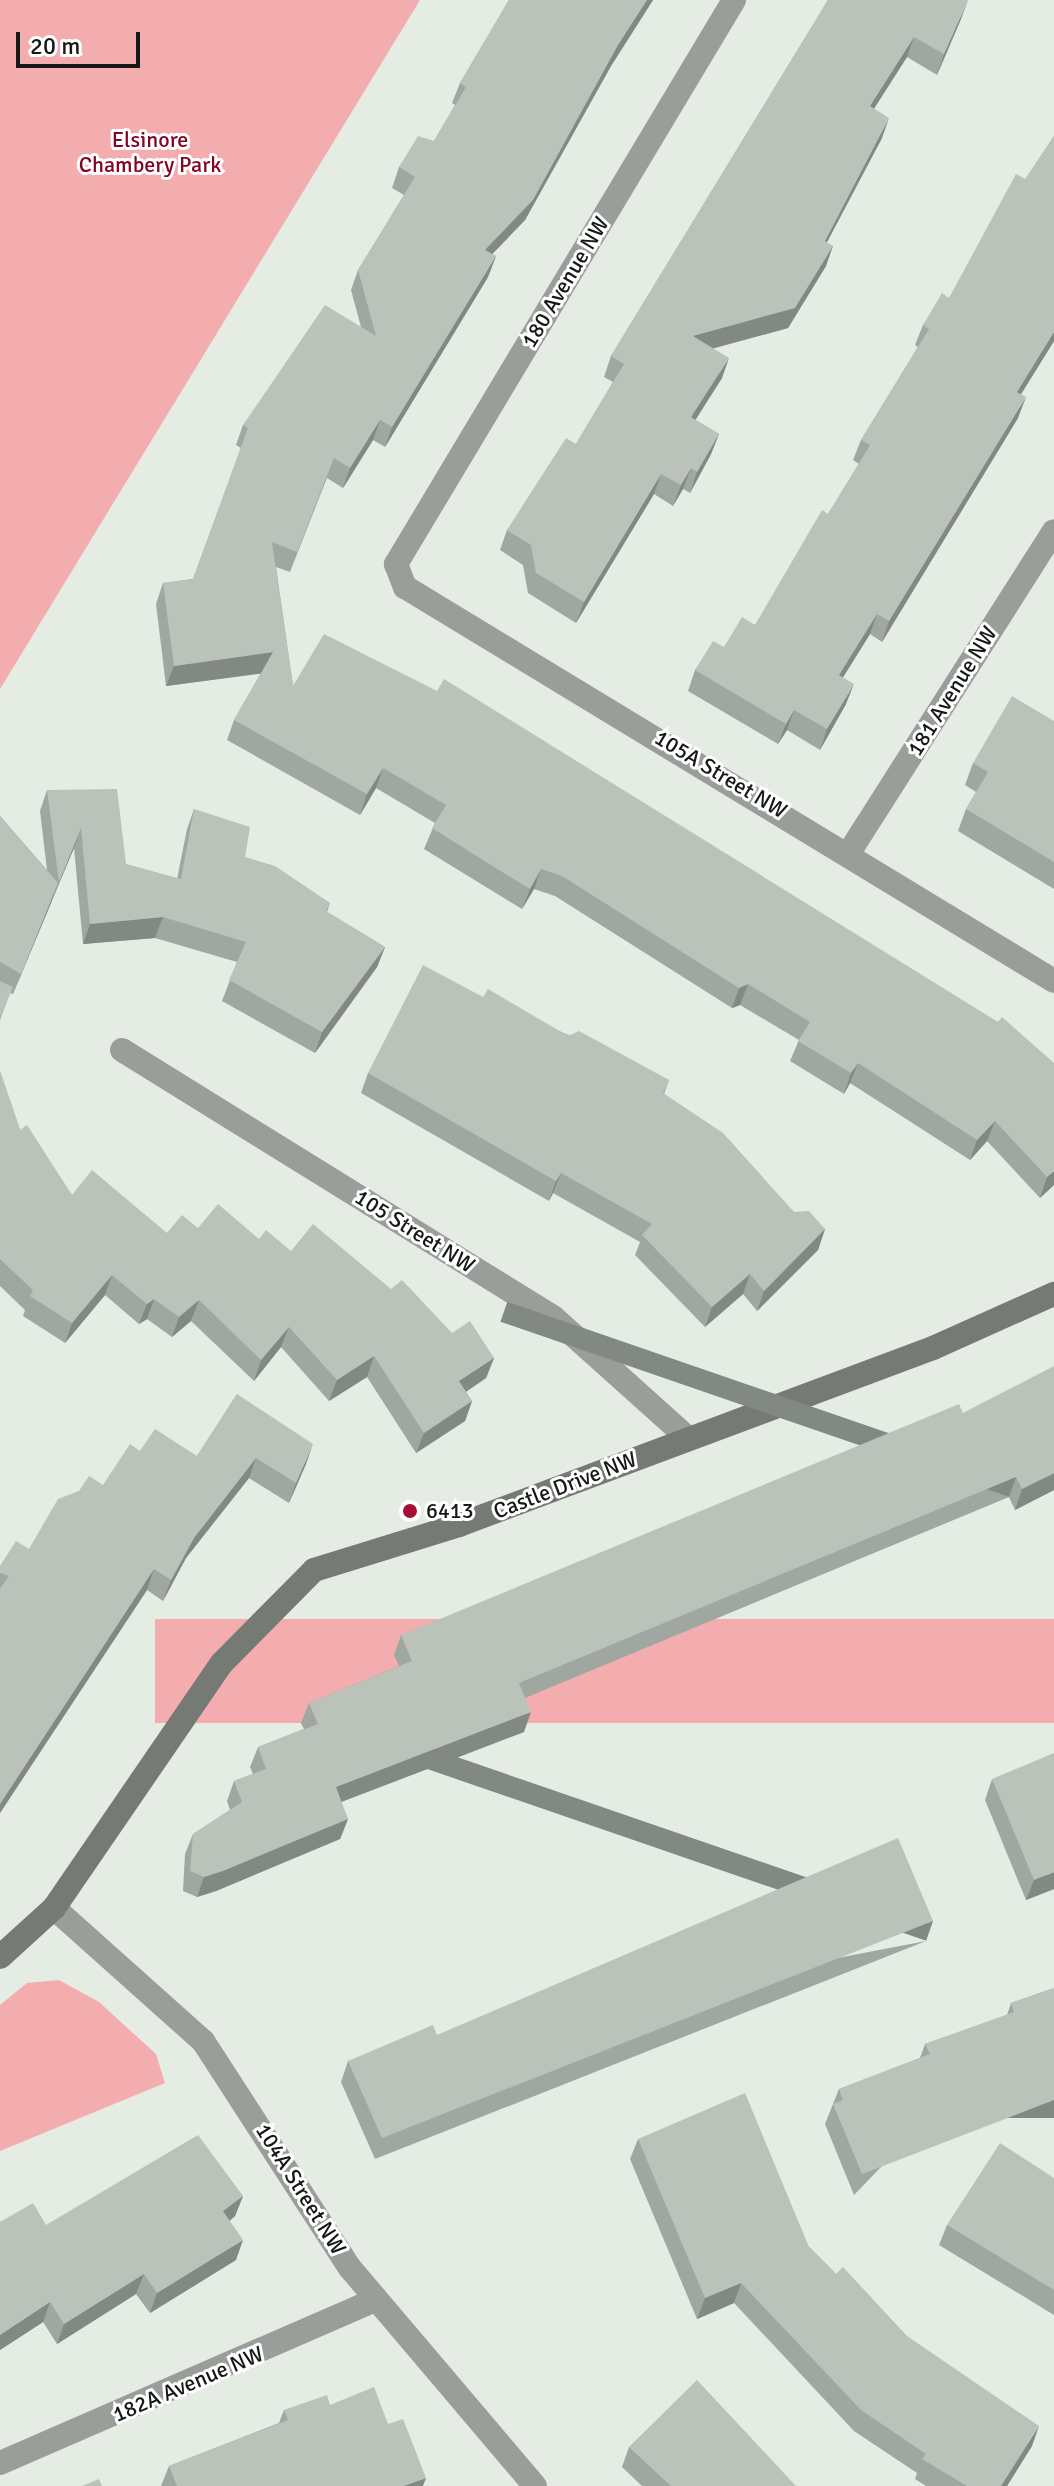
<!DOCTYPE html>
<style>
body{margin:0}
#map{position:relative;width:1054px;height:2486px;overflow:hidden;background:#e4ece3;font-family:Signika,sans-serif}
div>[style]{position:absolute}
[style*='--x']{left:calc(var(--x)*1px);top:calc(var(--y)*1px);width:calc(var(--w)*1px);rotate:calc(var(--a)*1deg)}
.green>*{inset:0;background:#f4adaf;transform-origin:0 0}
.street>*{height:24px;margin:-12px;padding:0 12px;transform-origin:12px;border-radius:12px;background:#9a9e9a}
.secondary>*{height:24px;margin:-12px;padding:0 12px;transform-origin:12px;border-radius:12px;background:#757a74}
.wall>*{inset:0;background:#a0a7a0}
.shaded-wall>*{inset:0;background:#828882;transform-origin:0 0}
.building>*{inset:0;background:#bac2ba}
.dots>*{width:22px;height:22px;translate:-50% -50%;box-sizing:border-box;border:4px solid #fff;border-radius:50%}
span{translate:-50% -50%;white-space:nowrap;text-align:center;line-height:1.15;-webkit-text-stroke:6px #fff;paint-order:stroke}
.park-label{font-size:22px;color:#840425}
.street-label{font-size:22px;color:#151815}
.poi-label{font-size:22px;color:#151815}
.left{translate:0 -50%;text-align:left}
.scale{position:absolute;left:16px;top:32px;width:124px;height:36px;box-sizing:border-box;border:4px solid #151815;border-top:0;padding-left:10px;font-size:24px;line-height:28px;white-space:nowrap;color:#151815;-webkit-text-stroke:6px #fff;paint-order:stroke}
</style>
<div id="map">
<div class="green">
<div style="clip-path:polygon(0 0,420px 0,0 689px)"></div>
<div style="left:1054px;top:1619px;width:104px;height:899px;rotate:90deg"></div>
<div style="clip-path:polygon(59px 1980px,99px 2002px,156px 2054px,165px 2083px,0 2151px,0 2005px,27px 1983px)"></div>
</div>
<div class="street">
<div style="--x:734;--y:0;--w:658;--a:120.93"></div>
<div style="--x:396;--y:564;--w:25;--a:69"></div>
<div style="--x:405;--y:587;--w:759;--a:31.26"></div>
<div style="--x:850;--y:851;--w:379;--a:-57.5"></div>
<div style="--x:122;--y:1050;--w:507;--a:31.78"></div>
<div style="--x:553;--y:1317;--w:181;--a:41.9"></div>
<div style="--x:54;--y:1908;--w:200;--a:41.8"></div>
<div style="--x:203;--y:2041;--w:270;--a:57.1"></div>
<div style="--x:350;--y:2268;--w:286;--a:49.7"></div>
<div style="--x:0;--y:2463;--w:409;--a:-23.5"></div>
</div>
<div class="secondary">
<div style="--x:0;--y:1957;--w:73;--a:-42.2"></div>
<div style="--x:54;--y:1908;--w:297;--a:-55.6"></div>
<div style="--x:222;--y:1663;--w:131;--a:-45.3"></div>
<div style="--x:314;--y:1570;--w:152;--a:-17.2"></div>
<div style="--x:459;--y:1525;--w:506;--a:-20.48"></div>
<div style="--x:933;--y:1348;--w:133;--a:-24.1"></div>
</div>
<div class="wall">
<div style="clip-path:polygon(509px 0,653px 0,611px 66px,525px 220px,492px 254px,496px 256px,488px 277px,385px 447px,373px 440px,343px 488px,327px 478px,290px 572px,276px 567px,293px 686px,998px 1022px,1054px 1185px,1040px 1198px,987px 1141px,970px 1160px,850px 1083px,844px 1094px,790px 1061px,799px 1040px,740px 1005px,732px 1008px,555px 896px,534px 889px,522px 909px,486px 887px,424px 849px,435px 823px,376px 788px,360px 815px,227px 740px,234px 720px,261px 673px,166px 686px,156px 604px,163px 583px,193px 579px,241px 448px,236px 445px,243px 425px,361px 327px,351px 290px,358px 270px,404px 195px,392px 188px,399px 167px,434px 141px,455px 105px,452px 103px,460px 83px)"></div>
<div style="clip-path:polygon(828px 0,961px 19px,937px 75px,907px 57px,874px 108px,882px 138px,827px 242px,826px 266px,788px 328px,713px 348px,722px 378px,695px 420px,719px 434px,711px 454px,690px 493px,683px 489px,673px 506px,654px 494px,576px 623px,528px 593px,523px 565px,500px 550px,507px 530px,576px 444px,613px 382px,604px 377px,611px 356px)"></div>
<div style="clip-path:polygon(1054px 136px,1054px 341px,1021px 394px,1018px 418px,882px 642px,870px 634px,843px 677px,846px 704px,820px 750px,787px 730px,778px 744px,688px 691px,695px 670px,724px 647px,755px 625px,828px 514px,859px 464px,853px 460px,861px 440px,918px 347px,915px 345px,923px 325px,949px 298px)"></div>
<div style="clip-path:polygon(1054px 721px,1054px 889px,958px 831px,966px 809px,976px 792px,965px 785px,973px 763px)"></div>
<div style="clip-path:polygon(47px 790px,126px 864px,177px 879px,187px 829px,194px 809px,245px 857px,330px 903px,327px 912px,385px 947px,377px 967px,315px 1053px,222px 1001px,237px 962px,155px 938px,83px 944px,74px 848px,13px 994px,10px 993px,0 1020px,0 816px,47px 870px,40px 811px)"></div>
<div style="clip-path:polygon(483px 997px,669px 1080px,664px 1094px,794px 1212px,825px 1229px,818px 1250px,757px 1311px,743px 1294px,705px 1327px,635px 1255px,640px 1242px,553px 1193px,549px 1201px,361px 1093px,368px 1073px)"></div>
<div style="clip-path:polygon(0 1071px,20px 1130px,72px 1195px,167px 1233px,198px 1228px,259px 1239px,391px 1289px,452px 1333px,494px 1358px,486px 1378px,466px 1392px,472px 1401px,465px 1421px,416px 1453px,367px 1377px,329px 1401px,281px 1347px,254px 1381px,191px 1321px,172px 1337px,147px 1319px,139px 1324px,105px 1295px,65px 1343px,23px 1316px,25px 1310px,0 1286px)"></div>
<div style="clip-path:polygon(237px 1394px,306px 1464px,289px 1503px,249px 1478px,186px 1558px,163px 1601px,147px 1590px,0 1813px,0 1566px,29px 1549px,103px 1485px,140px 1451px,197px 1456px)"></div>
<div style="clip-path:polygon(963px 1413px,1054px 1490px,1015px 1510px,1009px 1497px,525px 1698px,524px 1732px,341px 1802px,348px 1819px,340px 1839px,216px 1891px,197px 1897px,183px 1891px,185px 1854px,193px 1834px,230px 1810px,227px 1801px,234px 1781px,253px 1774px,250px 1767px,258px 1747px,304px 1729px,301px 1723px,309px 1703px,399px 1666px,394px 1655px,401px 1635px)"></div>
<div style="clip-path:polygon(992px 1779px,1054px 1889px,1026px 1900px,985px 1800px)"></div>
<div style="clip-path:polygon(926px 1941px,375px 2159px,341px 2082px,348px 2061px,437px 2035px)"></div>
<div style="clip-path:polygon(1054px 1988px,854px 2195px,825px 2124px,839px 2089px,920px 2058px,925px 2044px,1007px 2015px,1011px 2003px)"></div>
<div style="clip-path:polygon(638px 2139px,809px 2247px,836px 2274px,1032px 2446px,1007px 2486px,926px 2486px,915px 2479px,917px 2473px,854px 2431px,734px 2303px,697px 2319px,630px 2159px)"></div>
<div style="clip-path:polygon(1054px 2178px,1054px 2315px,939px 2245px,947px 2225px)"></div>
<div style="clip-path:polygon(243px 2196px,235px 2216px,230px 2221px,236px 2260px,150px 2313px,136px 2294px,57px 2344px,43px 2322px,0 2350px,0 2222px,46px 2225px)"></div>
<div style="clip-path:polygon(330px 2405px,388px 2424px,423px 2486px,161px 2486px,169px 2466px,279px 2423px,284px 2410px)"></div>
<div style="clip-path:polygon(629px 2447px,796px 2486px,642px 2486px,622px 2467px)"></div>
</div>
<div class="shaded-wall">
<div style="clip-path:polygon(647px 0,653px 0,611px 66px,525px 220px,477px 270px,485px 250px)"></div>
<div style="clip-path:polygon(968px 0,961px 19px,937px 75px,944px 54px)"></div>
<div style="clip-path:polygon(914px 37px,907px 57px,863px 126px,870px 106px)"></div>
<div style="clip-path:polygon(889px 118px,882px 138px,817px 261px,825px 241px)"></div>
<div style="clip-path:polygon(833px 246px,826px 266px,788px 328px,686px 356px,693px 336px)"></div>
<div style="clip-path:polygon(496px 256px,488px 277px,385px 447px,392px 427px)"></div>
<div style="clip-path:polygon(1054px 332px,1054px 341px,1010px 412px,1017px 392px)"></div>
<div style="clip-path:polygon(729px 358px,722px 378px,684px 438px,691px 417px)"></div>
<div style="clip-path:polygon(1026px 397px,1018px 418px,882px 642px,889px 621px)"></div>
<div style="clip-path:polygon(380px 420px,373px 440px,343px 488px,350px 468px)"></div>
<div style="clip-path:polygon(719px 434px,711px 454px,690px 493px,697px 472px)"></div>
<div style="clip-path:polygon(691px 468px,683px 489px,673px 506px,681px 485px)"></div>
<div style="clip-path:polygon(661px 474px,654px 494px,576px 623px,584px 602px)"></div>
<div style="clip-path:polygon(877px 614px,870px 634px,832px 695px,839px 675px)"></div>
<div style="clip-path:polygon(273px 652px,266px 673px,166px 686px,174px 666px)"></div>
<div style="clip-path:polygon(854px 684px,846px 704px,820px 750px,827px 729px)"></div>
<div style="clip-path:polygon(794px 710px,787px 730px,778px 744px,786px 724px)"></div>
<div style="clip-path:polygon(383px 768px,376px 788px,360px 815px,367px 794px)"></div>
<div style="clip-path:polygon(81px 828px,74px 848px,51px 902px,59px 882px)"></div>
<div style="clip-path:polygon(541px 869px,534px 889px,522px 909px,530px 889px)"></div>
<div style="clip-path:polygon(58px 883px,51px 903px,13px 994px,21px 974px)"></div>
<div style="clip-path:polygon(163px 917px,155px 938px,83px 944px,90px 924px)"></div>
<div style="clip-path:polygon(385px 947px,377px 967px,315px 1053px,322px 1032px)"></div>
<div style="clip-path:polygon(748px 984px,740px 1005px,732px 1008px,739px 988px)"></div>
<div style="clip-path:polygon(858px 1063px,850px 1083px,844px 1094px,851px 1073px)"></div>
<div style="clip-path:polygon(995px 1121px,987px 1141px,970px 1160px,977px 1140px)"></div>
<div style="clip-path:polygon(1054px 1171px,1054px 1185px,1040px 1198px,1047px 1177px)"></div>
<div style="clip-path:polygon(561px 1173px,553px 1193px,549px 1201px,556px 1181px)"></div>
<div style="clip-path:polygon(825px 1229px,818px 1250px,757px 1311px,764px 1291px)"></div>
<div style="clip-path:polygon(750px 1274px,743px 1294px,705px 1327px,712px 1307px)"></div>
<div style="clip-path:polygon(112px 1275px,105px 1295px,65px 1343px,72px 1323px)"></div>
<div style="clip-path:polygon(154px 1299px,147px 1319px,139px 1324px,147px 1304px)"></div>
<div style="clip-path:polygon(199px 1300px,191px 1321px,172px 1337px,179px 1317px)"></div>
<div style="clip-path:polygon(289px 1327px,281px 1347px,254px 1381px,261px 1360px)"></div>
<div style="clip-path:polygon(374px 1356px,367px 1377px,329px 1401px,337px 1380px)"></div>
<div style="clip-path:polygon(494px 1358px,486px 1378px,452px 1401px,459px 1381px)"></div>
<div style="clip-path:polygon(472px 1401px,465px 1421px,416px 1453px,424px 1433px)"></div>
<div style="clip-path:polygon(313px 1444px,306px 1464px,289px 1503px,296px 1483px)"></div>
<div style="clip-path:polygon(256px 1458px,249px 1478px,186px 1558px,163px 1601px,171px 1580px,194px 1538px)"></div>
<div style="clip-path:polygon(1054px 1473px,1054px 1490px,1015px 1510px,1022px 1489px)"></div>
<div style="left:1016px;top:1477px;width:21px;height:538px;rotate:109deg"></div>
<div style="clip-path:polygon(154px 1569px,147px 1590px,0 1813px,0 1804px)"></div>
<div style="clip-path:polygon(531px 1712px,524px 1732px,328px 1807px,336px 1787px)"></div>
<div style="clip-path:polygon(348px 1819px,340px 1839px,216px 1891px,197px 1897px,204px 1877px)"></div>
<div style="clip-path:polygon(1054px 1872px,1054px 1889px,1026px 1900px,1034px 1880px)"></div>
<div style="left:933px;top:1921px;width:21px;height:592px;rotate:109deg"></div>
<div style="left:1054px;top:2100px;width:18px;height:206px;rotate:90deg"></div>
<div style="clip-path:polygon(243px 2196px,235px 2216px,215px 2231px,223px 2211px)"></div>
<div style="clip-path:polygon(243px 2240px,236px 2260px,150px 2313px,157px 2293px)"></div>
<div style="clip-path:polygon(144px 2274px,136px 2294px,57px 2344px,64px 2324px)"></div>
<div style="clip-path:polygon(741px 2283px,734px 2303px,697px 2319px,705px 2298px)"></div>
<div style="clip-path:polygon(50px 2302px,43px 2322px,0 2350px,0 2335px)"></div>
<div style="clip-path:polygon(1039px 2426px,1032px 2446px,1007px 2486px,1001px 2486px)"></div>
<div style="clip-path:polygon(426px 2478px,423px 2486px,404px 2486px)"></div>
</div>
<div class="building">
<div style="clip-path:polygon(509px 0,647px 0,618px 45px,533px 200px,485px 250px,496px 256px,392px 427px,380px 420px,350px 468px,334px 458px,297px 552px,272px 542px,293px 686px,324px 634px,437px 691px,444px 679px,998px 1022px,1002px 1017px,1054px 1063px,1054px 1171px,1047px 1177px,995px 1121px,977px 1140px,858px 1063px,851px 1073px,798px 1041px,810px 1022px,748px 984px,739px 988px,562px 876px,541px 869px,530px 889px,494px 867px,432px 828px,446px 805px,383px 768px,367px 794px,234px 720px,273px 652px,174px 666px,163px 583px,193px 579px,248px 428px,243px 425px,325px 305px,376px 336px,358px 270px,415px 177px,399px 167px,418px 136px,434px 141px,466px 87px,460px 83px)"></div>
<div style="clip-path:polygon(828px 0,968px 0,944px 54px,914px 37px,870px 106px,889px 118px,825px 241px,833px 246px,795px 308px,693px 336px,729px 358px,691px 417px,719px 434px,697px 472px,691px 468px,681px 485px,661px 474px,584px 602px,536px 573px,531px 545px,507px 530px,566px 438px,576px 444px,624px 364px,611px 356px)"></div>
<div style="clip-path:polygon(1054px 136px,1054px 332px,1017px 392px,1026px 397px,889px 621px,877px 614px,839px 675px,854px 684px,827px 729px,794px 710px,786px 724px,695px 670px,713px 641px,724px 647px,742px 617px,755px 625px,822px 510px,828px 514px,870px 445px,861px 440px,929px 329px,923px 325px,942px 293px,949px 298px,1016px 174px,1025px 179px)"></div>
<div style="clip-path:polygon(1012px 696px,1054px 721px,1054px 862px,966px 809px,988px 772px,973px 763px)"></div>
<div style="clip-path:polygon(117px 789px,126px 864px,181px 879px,194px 809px,250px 827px,245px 857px,275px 866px,330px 903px,326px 911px,385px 947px,322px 1032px,229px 980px,246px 942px,163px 917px,90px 924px,81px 828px,59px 882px,47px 790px)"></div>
<div style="clip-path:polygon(0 816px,58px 883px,21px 974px,0 962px)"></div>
<div style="clip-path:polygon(423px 965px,483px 997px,488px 989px,568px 1036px,579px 1031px,669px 1080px,663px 1093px,723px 1133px,794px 1212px,809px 1211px,825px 1229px,764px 1291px,750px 1274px,712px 1307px,642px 1235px,652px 1224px,561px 1173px,556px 1181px,368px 1073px)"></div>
<div style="clip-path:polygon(0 981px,13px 987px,0 1018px)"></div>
<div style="clip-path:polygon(0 1071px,20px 1130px,27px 1125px,72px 1195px,92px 1170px,167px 1233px,182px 1215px,198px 1228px,218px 1204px,259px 1239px,266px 1230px,291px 1251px,313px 1224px,391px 1289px,402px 1280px,452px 1333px,470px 1321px,494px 1358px,459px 1381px,472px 1401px,424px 1433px,374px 1356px,337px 1380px,289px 1327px,261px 1360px,199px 1300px,179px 1317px,154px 1299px,147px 1304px,112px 1275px,72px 1323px,30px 1296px,33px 1290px,0 1259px)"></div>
<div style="clip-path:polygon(1054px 1366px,1054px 1473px,1022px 1489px,1016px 1477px,519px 1683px,531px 1712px,336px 1787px,348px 1819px,223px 1871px,204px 1877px,190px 1871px,193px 1834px,242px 1802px,234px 1781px,266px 1769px,258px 1747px,318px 1724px,309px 1703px,412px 1661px,401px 1635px,959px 1404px,963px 1413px)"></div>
<div style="clip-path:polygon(237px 1394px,313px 1444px,296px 1483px,256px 1458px,194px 1538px,171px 1580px,154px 1569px,0 1804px,0 1589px,9px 1576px,0 1573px,0 1566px,16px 1541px,29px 1549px,58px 1499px,79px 1491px,89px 1476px,103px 1485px,130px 1444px,140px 1451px,155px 1429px,197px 1456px)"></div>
<div style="clip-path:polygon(1054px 1753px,1054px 1872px,1034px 1880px,992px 1779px)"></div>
<div style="clip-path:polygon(898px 1838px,933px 1921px,382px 2138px,348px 2061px,433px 2025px,437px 2035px)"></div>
<div style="clip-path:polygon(1054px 1988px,1054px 2100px,862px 2174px,833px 2104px,843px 2100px,839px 2089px,930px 2054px,925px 2044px,1014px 2012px,1011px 2003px)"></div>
<div style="clip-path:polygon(745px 2093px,809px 2247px,836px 2274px,843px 2267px,907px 2336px,1039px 2426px,1001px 2486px,967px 2486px,922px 2459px,926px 2454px,861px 2410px,741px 2283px,705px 2298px,638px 2139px)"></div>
<div style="clip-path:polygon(198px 2135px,243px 2196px,223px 2211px,243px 2240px,157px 2293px,144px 2274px,64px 2324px,50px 2302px,0 2335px,0 2222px,33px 2203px,46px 2225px)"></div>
<div style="clip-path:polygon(1000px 2143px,1054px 2178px,1054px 2290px,947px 2225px)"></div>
<div style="clip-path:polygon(697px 2380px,796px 2486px,671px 2486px,629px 2447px)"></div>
<div style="clip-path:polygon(374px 2387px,388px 2424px,403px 2419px,426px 2478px,404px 2486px,177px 2486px,169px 2466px,288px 2420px,284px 2410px,327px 2395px,330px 2405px)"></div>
<div style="clip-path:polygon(99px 2479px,102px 2486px,82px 2486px)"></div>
</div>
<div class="dots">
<div style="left:410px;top:1511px;background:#a70e33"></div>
</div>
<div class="park-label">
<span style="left:150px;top:152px">Elsinore<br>Chambery Park</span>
</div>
<div class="street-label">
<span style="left:565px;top:282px;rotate:-59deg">180 Avenue NW</span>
<span style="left:952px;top:691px;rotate:-58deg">181 Avenue NW</span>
<span style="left:721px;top:774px;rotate:31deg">105A Street NW</span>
<span style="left:415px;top:1231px;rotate:32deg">105 Street NW</span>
<span style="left:565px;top:1485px;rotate:-21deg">Castle Drive NW</span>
<span style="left:301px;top:2189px;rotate:58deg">104A Street NW</span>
<span style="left:188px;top:2384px;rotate:-23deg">182A Avenue NW</span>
</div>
<div class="poi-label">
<span class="left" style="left:426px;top:1511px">6413</span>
</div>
<div class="scale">20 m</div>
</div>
